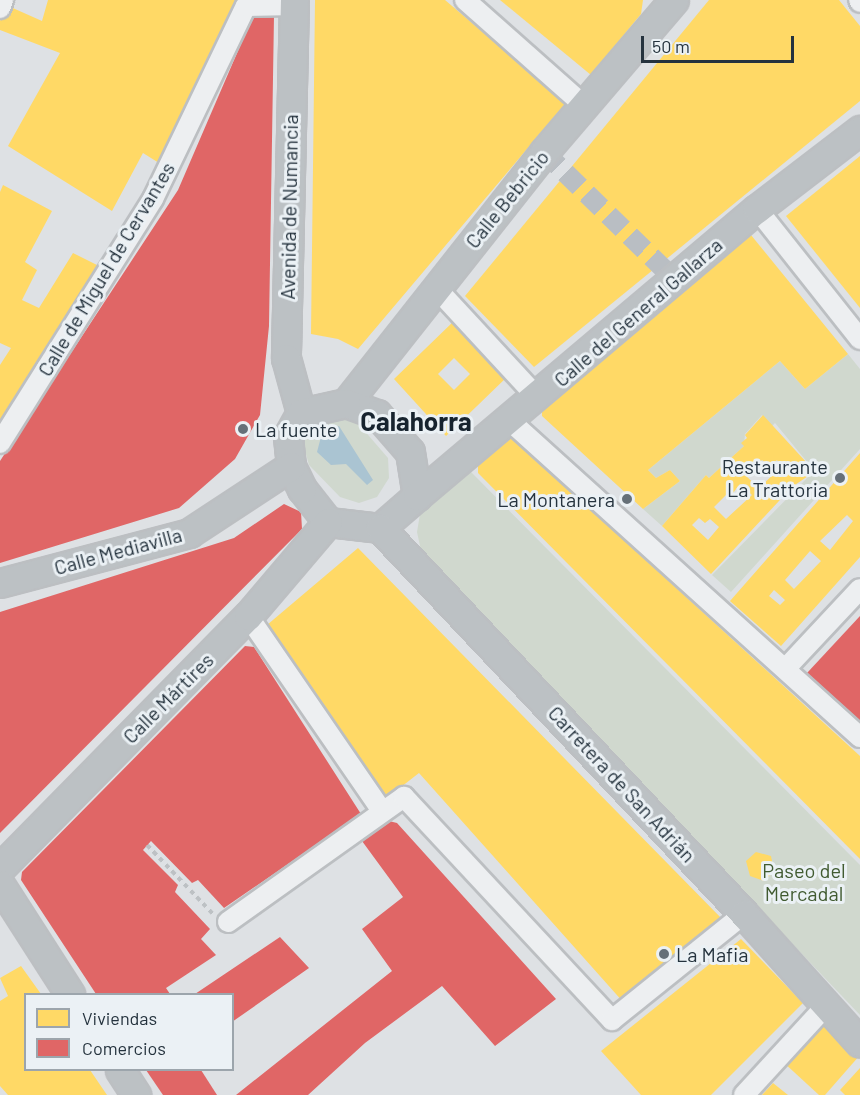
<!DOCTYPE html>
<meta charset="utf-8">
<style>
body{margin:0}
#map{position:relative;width:860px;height:1095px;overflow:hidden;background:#dee1e4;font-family:Barlow,sans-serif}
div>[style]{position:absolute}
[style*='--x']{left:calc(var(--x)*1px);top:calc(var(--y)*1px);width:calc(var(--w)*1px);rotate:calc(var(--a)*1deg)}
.green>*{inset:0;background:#d0d8ce}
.water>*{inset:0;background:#aac4d2}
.homes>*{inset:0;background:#ffd966}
.shops>*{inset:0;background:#e06666}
.street-tunnel>*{height:20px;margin-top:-10px;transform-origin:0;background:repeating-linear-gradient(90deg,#b9bec3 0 20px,transparent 0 30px)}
.path>*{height:4px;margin-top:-2px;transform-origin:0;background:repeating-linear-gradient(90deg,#bdc1c4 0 4.5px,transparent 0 9px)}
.roads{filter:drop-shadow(2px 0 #bcbfc2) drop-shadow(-2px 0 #bcbfc2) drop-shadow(0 2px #bcbfc2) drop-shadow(0 -2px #bcbfc2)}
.street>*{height:20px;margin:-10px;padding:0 10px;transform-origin:10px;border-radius:10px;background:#edeff1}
.secondary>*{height:27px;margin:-13.5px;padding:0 13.5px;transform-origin:13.5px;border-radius:13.5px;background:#bcc1c4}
.dots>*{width:16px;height:16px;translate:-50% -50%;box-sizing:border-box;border:3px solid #ebf1f5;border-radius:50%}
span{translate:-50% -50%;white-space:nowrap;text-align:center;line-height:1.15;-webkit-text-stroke:6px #ebf1f5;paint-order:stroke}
.street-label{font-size:20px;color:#25333e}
.poi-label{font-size:20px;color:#25333e}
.left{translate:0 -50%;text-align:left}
.right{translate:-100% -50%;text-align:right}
.park-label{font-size:20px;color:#415b31}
.district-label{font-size:26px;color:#17232e;font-weight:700}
.legend{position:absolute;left:24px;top:993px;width:210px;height:78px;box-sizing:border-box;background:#ebf1f5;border:2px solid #9ca5ac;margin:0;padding:8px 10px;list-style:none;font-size:18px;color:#25333e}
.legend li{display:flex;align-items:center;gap:12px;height:30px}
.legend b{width:30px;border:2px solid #9ca5ac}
.scale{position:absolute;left:641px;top:36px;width:153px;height:27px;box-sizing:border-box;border:3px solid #25333e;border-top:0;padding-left:8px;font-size:18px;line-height:21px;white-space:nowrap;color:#25333e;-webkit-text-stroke:4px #ebf1f5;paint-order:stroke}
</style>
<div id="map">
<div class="green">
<div style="clip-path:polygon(848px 354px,860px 369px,860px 449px,731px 592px,712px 575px,812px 473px,805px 466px,808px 463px,775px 423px,772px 426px,762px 415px,745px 434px,744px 446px,709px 478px,706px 475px,662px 526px,643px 509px,680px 481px,670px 470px,656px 478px,648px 470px,780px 361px,805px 389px)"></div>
<div style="clip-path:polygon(335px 415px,356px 421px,388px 458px,389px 478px,377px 497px,359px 503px,340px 497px,309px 465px,303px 443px,307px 431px,314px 422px)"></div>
<div style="clip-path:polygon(471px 472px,860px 865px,860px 1015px,422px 555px,417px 532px,421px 508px)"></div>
</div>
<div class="water">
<div style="clip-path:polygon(339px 426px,373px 480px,367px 485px,346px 464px,331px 465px,317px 452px,322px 433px)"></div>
</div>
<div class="homes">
<div style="clip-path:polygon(48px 0,236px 0,181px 123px,159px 163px,143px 153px,112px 211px,8px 146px,60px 53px,0 30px,0 21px,6px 5px,42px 21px)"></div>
<div style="clip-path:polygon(315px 0,445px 0,566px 103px,358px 349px,338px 339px,311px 334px)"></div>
<div style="clip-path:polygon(500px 0,643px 0,641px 14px,591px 75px)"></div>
<div style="clip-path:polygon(709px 0,839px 0,860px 26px,860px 101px,534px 367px,465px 296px)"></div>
<div style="clip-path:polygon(860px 156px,860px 308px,786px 216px)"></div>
<div style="clip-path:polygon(3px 185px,52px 211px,25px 262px,37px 270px,22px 300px,39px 308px,73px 253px,99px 266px,0 429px,0 365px,11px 348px,0 343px,0 192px)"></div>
<div style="clip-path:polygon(751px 235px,848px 354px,805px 389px,780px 361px,648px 470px,656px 478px,670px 470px,680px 481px,643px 509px,542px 416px,542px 400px)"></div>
<div style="clip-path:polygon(evenodd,455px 320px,508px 376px,446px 436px,394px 379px,455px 320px,454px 358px,470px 374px,454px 390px,438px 374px,454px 358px)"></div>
<div style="clip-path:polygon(evenodd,763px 415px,807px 463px,804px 466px,811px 474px,792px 487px,711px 574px,662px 526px,706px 475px,709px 478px,744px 446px,741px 443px,747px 438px,745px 435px,763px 415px,762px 460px,770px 467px,777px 460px,781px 467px,759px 488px,746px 476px,762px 460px,763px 415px,740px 484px,752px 495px,726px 519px,714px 507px,726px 495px,729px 498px,740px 484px,763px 415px,699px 518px,705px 523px,710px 519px,719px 527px,708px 540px,692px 525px,699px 518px)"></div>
<div style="clip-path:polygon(507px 433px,860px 756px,860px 859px,478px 473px,478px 455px)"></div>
<div style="clip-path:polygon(evenodd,860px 453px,860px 557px,781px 646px,730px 601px,860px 453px,847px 515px,853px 521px,830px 550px,820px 541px,847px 515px,860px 453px,810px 551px,821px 561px,794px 589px,785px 580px,810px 551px,860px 453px,774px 590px,785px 600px,780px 605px,769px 596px,774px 590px)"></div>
<div style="clip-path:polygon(358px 548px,724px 921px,624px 1003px,419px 773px,383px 801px,267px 625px)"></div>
<div style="clip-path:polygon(756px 852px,771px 856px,774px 871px,764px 881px,750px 876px,746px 861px)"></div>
<div style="clip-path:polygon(741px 939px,803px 1003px,711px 1095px,641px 1095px,601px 1051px)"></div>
<div style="clip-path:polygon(21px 966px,41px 994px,26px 994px,26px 1070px,90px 1070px,107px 1095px,8px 1095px,0 1086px,0 1001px,8px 996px,0 978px)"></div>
<div style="clip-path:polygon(823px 1015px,860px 1055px,825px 1095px,819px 1095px,782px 1061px)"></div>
<div style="clip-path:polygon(860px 1068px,860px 1095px,845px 1095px,840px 1090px)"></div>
<div style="clip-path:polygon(773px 1083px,788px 1095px,762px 1095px)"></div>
</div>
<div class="shops">
<div style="clip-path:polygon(253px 16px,274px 16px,269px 326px,260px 415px,235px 459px,179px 508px,0 563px,0 461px,178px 190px)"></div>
<div style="clip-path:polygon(284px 504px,301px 512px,302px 529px,0 833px,0 612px,234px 538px)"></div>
<div style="clip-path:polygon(860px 616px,860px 722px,807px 673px)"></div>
<div style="clip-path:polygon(245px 646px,254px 647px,361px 814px,224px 908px,198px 880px,192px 883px,151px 841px,143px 850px,178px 885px,175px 892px,210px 929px,201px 939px,216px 955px,166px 988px,170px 994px,96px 994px,21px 880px,22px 872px)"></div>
<div style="clip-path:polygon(389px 821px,397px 823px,556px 999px,495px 1046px,442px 986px,365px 1043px,308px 1095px,236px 1095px,392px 971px,362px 929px,403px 897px,362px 841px)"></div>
<div style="clip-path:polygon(280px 937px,309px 968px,232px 1022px,232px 994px,195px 994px)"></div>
<div style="clip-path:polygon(146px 1070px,201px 1070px,217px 1095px,163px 1095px)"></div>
</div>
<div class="street-tunnel">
<div style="--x:544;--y:152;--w:183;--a:44.3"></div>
</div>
<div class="path">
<div style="--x:147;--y:845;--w:95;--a:46.3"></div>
</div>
<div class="roads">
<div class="street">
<div style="--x:465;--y:0;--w:160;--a:41.5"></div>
<div style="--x:859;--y:0;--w:2;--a:63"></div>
<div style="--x:0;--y:8;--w:9;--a:-69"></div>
<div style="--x:757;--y:209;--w:166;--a:51.6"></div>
<div style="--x:436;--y:288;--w:150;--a:47.2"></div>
<div style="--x:509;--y:420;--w:473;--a:42.1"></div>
<div style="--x:0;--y:443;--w:288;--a:-57.9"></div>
<div style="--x:153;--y:199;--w:214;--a:-64.3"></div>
<div style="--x:246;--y:6;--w:48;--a:-1.2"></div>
<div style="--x:248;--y:616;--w:237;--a:55.5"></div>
<div style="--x:786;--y:668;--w:108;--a:-46.9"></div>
<div style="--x:228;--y:922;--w:216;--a:-35.4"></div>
<div style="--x:404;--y:797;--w:305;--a:47"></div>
<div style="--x:612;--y:1020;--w:169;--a:-38.8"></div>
<div style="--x:744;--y:1095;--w:120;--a:-47.4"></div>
</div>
<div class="secondary">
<div style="--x:294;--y:0;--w:358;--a:91.3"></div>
<div style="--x:286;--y:358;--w:57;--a:74.7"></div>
<div style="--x:346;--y:403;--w:320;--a:-51.7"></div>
<div style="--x:544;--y:152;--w:200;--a:-49.5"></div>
<div style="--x:346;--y:403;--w:33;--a:20"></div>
<div style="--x:377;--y:414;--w:50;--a:49"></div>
<div style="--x:410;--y:452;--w:45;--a:81"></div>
<div style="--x:417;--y:496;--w:49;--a:139.1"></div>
<div style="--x:380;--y:528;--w:52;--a:-173.4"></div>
<div style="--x:328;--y:522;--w:42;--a:-128.2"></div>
<div style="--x:302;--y:489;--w:25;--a:-116"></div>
<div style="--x:291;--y:466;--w:30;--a:-96"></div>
<div style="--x:288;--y:436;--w:26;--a:-61"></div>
<div style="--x:301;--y:413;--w:46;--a:-12.5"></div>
<div style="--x:417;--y:496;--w:445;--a:-40.2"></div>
<div style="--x:757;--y:209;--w:130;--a:-37.5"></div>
<div style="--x:380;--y:528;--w:531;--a:46.68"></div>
<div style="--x:744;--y:914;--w:173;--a:48"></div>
<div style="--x:0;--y:583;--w:196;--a:-14.8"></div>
<div style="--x:189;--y:533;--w:122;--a:-33.3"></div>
<div style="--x:0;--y:868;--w:354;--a:-45.5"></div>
<div style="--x:248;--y:616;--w:123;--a:-49.6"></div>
<div style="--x:0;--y:885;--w:130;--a:57.3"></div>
<div style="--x:120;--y:1070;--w:30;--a:57"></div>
</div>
</div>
<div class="dots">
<div style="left:243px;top:429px;background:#667078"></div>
<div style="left:840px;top:478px;background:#667078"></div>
<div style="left:627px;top:499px;background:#667078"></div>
<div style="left:664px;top:954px;background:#667078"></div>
</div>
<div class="street-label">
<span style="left:507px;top:199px;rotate:-51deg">Calle Bebricio</span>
<span style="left:289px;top:207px;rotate:-89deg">Avenida de Numancia</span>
<span style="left:106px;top:269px;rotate:-59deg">Calle de Miguel de Cervantes</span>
<span style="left:638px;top:312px;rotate:-41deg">Calle del General Gallarza</span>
<span style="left:118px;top:551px;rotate:-15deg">Calle Mediavilla</span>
<span style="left:168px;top:698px;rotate:-45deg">Calle Mártires</span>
<span style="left:622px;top:784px;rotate:47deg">Carretera de San Adrián</span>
</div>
<div class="poi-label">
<span class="left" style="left:255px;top:429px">La fuente</span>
<span class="right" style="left:828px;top:478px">Restaurante<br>La Trattoria</span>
<span class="right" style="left:615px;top:499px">La Montanera</span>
<span class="left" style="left:676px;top:954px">La Mafia</span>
</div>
<div class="park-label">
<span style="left:804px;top:882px">Paseo del<br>Mercadal</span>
</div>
<div class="district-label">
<span style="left:416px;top:421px">Calahorra</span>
</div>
<ul class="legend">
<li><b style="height:16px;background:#ffd966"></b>Viviendas</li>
<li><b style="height:16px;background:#e06666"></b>Comercios</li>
</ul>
<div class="scale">50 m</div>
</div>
